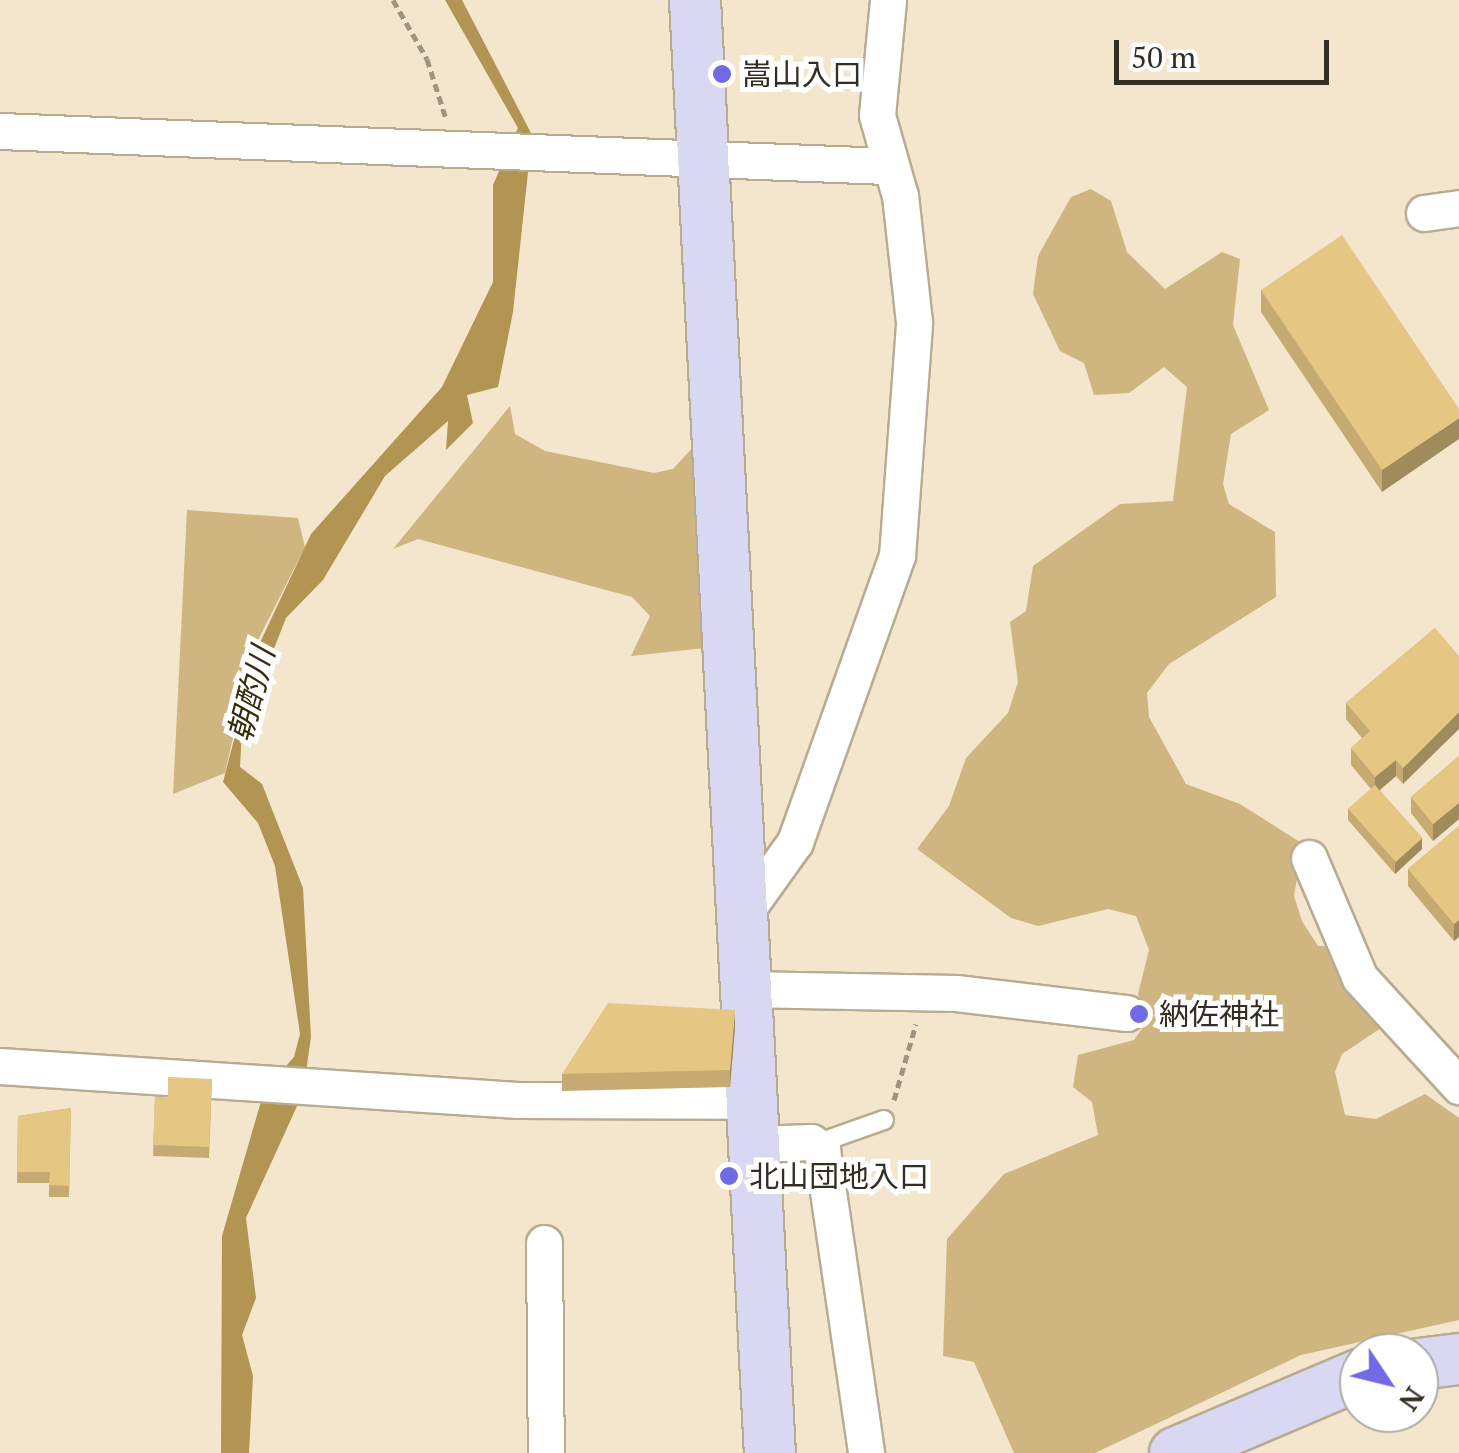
<!DOCTYPE html>
<meta charset="utf-8">
<style>
body{margin:0}
#map{position:relative;width:1459px;height:1453px;overflow:hidden;background:#f3e6cc;font-family:"PT Serif","Noto Sans JP",serif}
div>[style]{position:absolute}
[style*='--x']{left:calc(var(--x)*1px);top:calc(var(--y)*1px);width:calc(var(--w)*1px);rotate:calc(var(--a)*1deg)}
.green>*{inset:0;background:#cfb57f}
.water>*{inset:0;background:#b29453}
.path>*{height:5px;margin-top:-2.5px;transform-origin:0;background:repeating-linear-gradient(90deg,#9d9481 0 8px,transparent 0 13px)}
.roads{filter:drop-shadow(2px 0 #b7ab92) drop-shadow(-2px 0 #b7ab92) drop-shadow(0 2px #b7ab92) drop-shadow(0 -2px #b7ab92)}
.lane>*{height:18px;margin:-9px;padding:0 9px;transform-origin:9px;border-radius:9px;background:#fff}
.street>*{height:35px;margin:-17.5px;padding:0 17.5px;transform-origin:17.5px;border-radius:17.5px;background:#fff}
.secondary>*{height:50px;margin:-25px;padding:0 25px;transform-origin:25px;border-radius:25px;background:#d8d8f2}
.wall>*{inset:0;background:#c5aa71}
.shaded-wall>*{inset:0;background:#a08b5c}
.building>*{inset:0;background:#e5c683;transform-origin:0 0}
.dots>*{width:28px;height:28px;translate:-50% -50%;box-sizing:border-box;border:5px solid #fff;border-radius:50%}
span{translate:-50% -50%;white-space:nowrap;text-align:center;line-height:1.15;-webkit-text-stroke:10px #fff;paint-order:stroke}
.poi-label{font-size:30px;color:#332e24}
.left{translate:0 -50%;text-align:left}
.water-label{font-size:32px;color:#382b0d;font-style:italic}
.north{position:absolute;left:1339px;top:1333px;width:100px;height:100px;box-sizing:border-box;background:#fff;border:2px solid #adaba7;border-radius:50%;rotate:125deg;font-size:28px;font-weight:700;line-height:40px;text-align:center;color:#332e24}
.north::after{content:'';display:block;margin:auto;width:35px;height:45px;background:#706ae4;clip-path:polygon(50% 0,100% 100%,50% 72%,0 100%)}
.scale{position:absolute;left:1114px;top:40px;width:215px;height:45px;box-sizing:border-box;border:5px solid #332e24;border-top:0;padding-left:12px;font-size:30px;line-height:35px;white-space:nowrap;color:#332e24;-webkit-text-stroke:8px #fff;paint-order:stroke}
</style>
<div id="map">
<div class="green">
<div style="clip-path:polygon(1091px 189px,1111px 201px,1127px 252px,1165px 289px,1222px 252px,1240px 259px,1233px 325px,1269px 410px,1231px 434px,1223px 484px,1229px 504px,1275px 532px,1276px 597px,1169px 664px,1147px 693px,1149px 717px,1186px 784px,1240px 804px,1303px 844px,1294px 896px,1302px 921px,1318px 946px,1335px 946px,1384px 1026px,1342px 1054px,1335px 1072px,1345px 1115px,1376px 1119px,1425px 1094px,1459px 1118px,1459px 1320px,1301px 1355px,1095px 1453px,1014px 1453px,974px 1362px,943px 1356px,947px 1239px,1004px 1174px,1098px 1135px,1092px 1102px,1073px 1087px,1078px 1055px,1134px 1040px,1149px 1019px,1138px 994px,1149px 950px,1136px 916px,1108px 909px,1038px 926px,1011px 918px,917px 849px,949px 806px,966px 758px,1008px 713px,1018px 682px,1010px 622px,1026px 611px,1033px 566px,1120px 504px,1173px 501px,1187px 387px,1164px 367px,1129px 393px,1094px 395px,1084px 363px,1060px 351px,1033px 294px,1038px 256px,1071px 197px)"></div>
<div style="clip-path:polygon(510px 406px,515px 434px,545px 451px,654px 473px,673px 469px,694px 446px,714px 647px,631px 656px,650px 616px,632px 597px,418px 539px,393px 549px)"></div>
<div style="clip-path:polygon(187px 510px,298px 518px,305px 547px,252px 652px,225px 773px,173px 794px)"></div>
</div>
<div class="water">
<div style="clip-path:polygon(445px 0,462px 0,532px 135px,513px 312px,498px 387px,467px 395px,473px 423px,446px 450px,448px 421px,385px 476px,323px 580px,286px 618px,242px 730px,240px 767px,262px 784px,303px 888px,311px 1037px,303px 1093px,246px 1218px,256px 1298px,242px 1335px,253px 1376px,249px 1453px,221px 1453px,222px 1236px,264px 1091px,294px 1057px,300px 1034px,275px 866px,258px 823px,223px 782px,258px 647px,311px 534px,442px 387px,493px 282px,493px 185px,518px 128px)"></div>
</div>
<div class="path">
<div style="--x:393;--y:0;--w:68;--a:60"></div>
<div style="--x:427;--y:59;--w:63;--a:72.4"></div>
<div style="--x:894;--y:1100;--w:79;--a:-73.9"></div>
</div>
<div class="roads">
<div class="lane">
<div style="--x:816;--y:1144;--w:72;--a:-19.4"></div>
</div>
<div class="street">
<div style="--x:0;--y:131;--w:886;--a:2.26"></div>
<div style="--x:1424;--y:213;--w:35;--a:-8"></div>
<div style="--x:1309;--y:858;--w:130;--a:67"></div>
<div style="--x:1360;--y:978;--w:147;--a:47.5"></div>
<div style="--x:742;--y:916;--w:91;--a:-54.4"></div>
<div style="--x:795;--y:842;--w:304;--a:-70.4"></div>
<div style="--x:897;--y:556;--w:235;--a:-85.8"></div>
<div style="--x:914;--y:322;--w:127;--a:-96.3"></div>
<div style="--x:900;--y:196;--w:84;--a:-105.9"></div>
<div style="--x:877;--y:115;--w:116;--a:-84.5"></div>
<div style="--x:745;--y:989;--w:211;--a:1.1"></div>
<div style="--x:956;--y:993;--w:172;--a:6.7"></div>
<div style="--x:0;--y:1066;--w:519;--a:3.76"></div>
<div style="--x:518;--y:1100;--w:231;--a:0.2"></div>
<div style="--x:752;--y:1144;--w:59;--a:-1.9"></div>
<div style="--x:811;--y:1142;--w:14;--a:36"></div>
<div style="--x:822;--y:1150;--w:306;--a:81.7"></div>
<div style="--x:544;--y:1243;--w:210;--a:89.5"></div>
</div>
<div class="secondary">
<div style="--x:695;--y:0;--w:1455;--a:87.05"></div>
<div style="--x:1419;--y:1364;--w:40;--a:-7.1"></div>
<div style="--x:1175;--y:1453;--w:200;--a:-23"></div>
</div>
</div>
<div class="wall">
<div style="clip-path:polygon(1261px 290px,1459px 409px,1382px 492px,1261px 312px)"></div>
<div style="clip-path:polygon(1435px 628px,1403px 784px,1396px 776px,1380px 790px,1422px 849px,1395px 874px,1348px 820px,1348px 809px,1371px 789px,1351px 765px,1351px 748px,1362px 738px,1346px 719px,1346px 703px)"></div>
<div style="clip-path:polygon(1459px 756px,1459px 819px,1433px 841px,1411px 813px,1411px 797px)"></div>
<div style="clip-path:polygon(1459px 826px,1459px 937px,1454px 941px,1408px 886px,1408px 869px)"></div>
<div style="clip-path:polygon(735px 1027px,730px 1087px,562px 1091px,562px 1074px)"></div>
<div style="clip-path:polygon(212px 1079px,209px 1158px,153px 1156px,155px 1097px,168px 1098px)"></div>
<div style="clip-path:polygon(71px 1108px,69px 1197px,49px 1197px,49px 1183px,17px 1183px,18px 1116px)"></div>
</div>
<div class="shaded-wall">
<div style="clip-path:polygon(1459px 418px,1459px 439px,1382px 492px,1382px 470px)"></div>
<div style="clip-path:polygon(1459px 712px,1459px 729px,1403px 784px,1403px 768px)"></div>
<div style="clip-path:polygon(1396px 760px,1396px 776px,1375px 794px,1375px 777px)"></div>
<div style="clip-path:polygon(1459px 803px,1459px 819px,1433px 841px,1433px 824px)"></div>
<div style="clip-path:polygon(1422px 838px,1422px 849px,1395px 874px,1395px 863px)"></div>
<div style="clip-path:polygon(1459px 920px,1459px 937px,1454px 941px,1454px 924px)"></div>
<div style="clip-path:polygon(735px 1010px,735px 1027px,730px 1087px,730px 1070px)"></div>
</div>
<div class="building">
<div style="clip-path:polygon(1342px 235px,1459px 409px,1459px 418px,1382px 470px,1261px 290px)"></div>
<div style="clip-path:polygon(1435px 628px,1459px 656px,1459px 712px,1403px 768px,1396px 760px,1375px 777px,1351px 748px,1370px 731px,1346px 703px)"></div>
<div style="clip-path:polygon(1459px 756px,1459px 803px,1433px 824px,1411px 797px)"></div>
<div style="left:1375px;top:785px;width:71px;height:36px;rotate:48deg"></div>
<div style="clip-path:polygon(1459px 826px,1459px 920px,1454px 924px,1408px 869px)"></div>
<div style="clip-path:polygon(608px 1003px,735px 1010px,730px 1070px,562px 1074px)"></div>
<div style="clip-path:polygon(168px 1077px,212px 1079px,209px 1147px,153px 1145px,155px 1097px,168px 1098px)"></div>
<div style="clip-path:polygon(71px 1108px,69px 1186px,49px 1185px,50px 1172px,17px 1172px,18px 1116px)"></div>
</div>
<div class="dots">
<div style="left:722px;top:74px;background:#706ae4"></div>
<div style="left:1139px;top:1014px;background:#706ae4"></div>
<div style="left:729px;top:1176px;background:#706ae4"></div>
</div>
<div class="poi-label">
<span class="left" style="left:742px;top:74px">嵩山入口</span>
<span class="left" style="left:1159px;top:1014px">納佐神社</span>
<span class="left" style="left:749px;top:1176px">北山団地入口</span>
</div>
<div class="water-label">
<span style="left:251px;top:694px;rotate:-75deg">朝酌川</span>
</div>
<div class="north">N</div>
<div class="scale">50 m</div>
</div>
